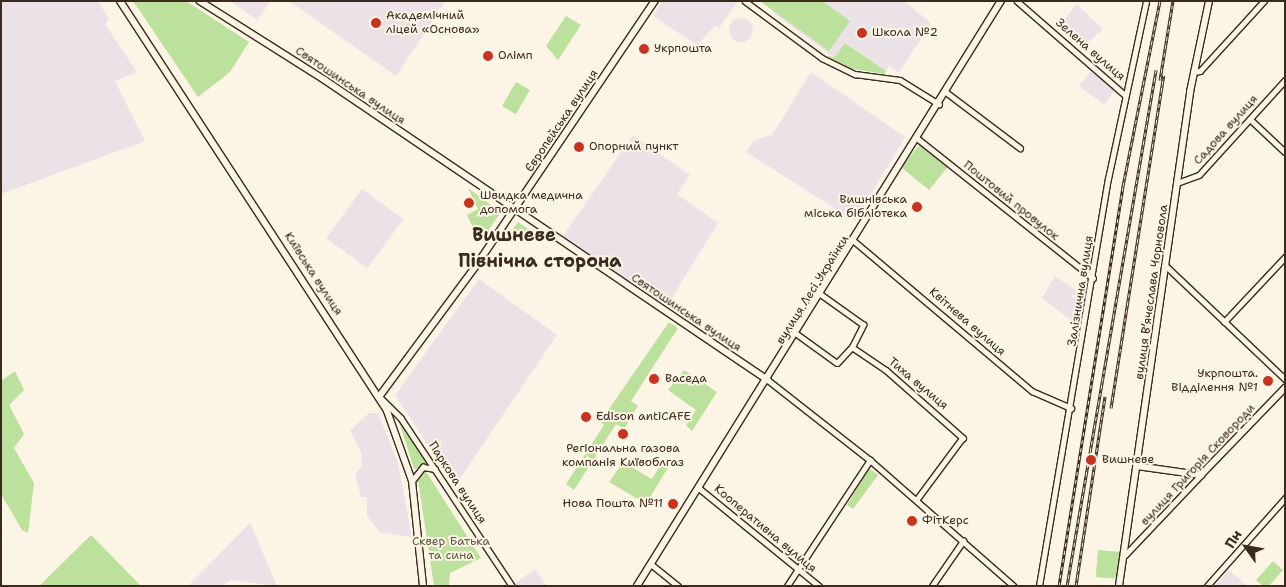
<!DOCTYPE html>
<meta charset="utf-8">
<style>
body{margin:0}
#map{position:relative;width:1286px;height:587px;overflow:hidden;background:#fcf5e5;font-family:"Shantell Sans",sans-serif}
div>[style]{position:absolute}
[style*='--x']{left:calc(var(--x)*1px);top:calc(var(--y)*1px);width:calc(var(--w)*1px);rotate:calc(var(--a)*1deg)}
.built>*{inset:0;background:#eae2e6;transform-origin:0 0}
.round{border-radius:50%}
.green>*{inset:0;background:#bce19c;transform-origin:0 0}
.roads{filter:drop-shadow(1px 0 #3b2a1e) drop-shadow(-1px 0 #3b2a1e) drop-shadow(0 1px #3b2a1e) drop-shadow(0 -1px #3b2a1e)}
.minor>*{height:4.5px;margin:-2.25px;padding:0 2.25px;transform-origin:2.25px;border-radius:2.25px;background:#fcf5e5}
.tertiary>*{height:5.5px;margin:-2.75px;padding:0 2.75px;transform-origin:2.75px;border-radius:2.75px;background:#fcf5e5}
.secondary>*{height:6px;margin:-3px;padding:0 3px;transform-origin:3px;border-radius:3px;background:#fcf5e5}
.rail>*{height:3px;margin-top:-1.5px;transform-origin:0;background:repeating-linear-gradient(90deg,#fcf5e5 0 4px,#3b2a1e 0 8px);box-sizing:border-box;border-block:1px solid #3b2a1e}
.dots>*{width:14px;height:14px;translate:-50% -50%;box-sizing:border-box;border:2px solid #fcf5e5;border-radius:50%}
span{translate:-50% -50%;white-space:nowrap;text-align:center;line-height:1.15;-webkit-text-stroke:4px #fcf5e5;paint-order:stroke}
.poi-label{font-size:12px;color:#3b2a1e}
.left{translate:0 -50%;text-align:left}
.right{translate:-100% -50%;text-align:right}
.street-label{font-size:12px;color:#3b2a1e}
.park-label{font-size:12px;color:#5b583e}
.district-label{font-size:18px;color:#3b2a1e;font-weight:700}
.frame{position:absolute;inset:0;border:2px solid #3b2a1e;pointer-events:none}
.north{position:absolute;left:1221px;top:522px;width:50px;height:50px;-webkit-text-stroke:4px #fcf5e5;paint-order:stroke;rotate:302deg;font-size:14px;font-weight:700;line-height:20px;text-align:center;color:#3b2a1e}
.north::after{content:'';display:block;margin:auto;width:18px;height:22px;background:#3b2a1e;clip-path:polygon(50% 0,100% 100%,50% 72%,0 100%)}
</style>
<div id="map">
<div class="built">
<div style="clip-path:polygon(1px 1px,98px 1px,109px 19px,105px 24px,137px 72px,115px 81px,145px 141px,1px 194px)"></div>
<div style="clip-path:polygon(230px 1px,271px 1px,257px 20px)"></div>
<div style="clip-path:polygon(289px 1px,446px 1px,396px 76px)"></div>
<div style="clip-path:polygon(662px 1px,738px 1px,719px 28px,715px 26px,697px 45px,653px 16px)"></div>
<div style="clip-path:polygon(780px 1px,904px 1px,931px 23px,899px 73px,889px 66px,886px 71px,846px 43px,835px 58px,773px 13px)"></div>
<div style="clip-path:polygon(1077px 4px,1103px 29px,1085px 45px,1060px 25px)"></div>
<div class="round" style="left:729px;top:18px;width:24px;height:24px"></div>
<div style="clip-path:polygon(1091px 71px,1114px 91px,1105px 105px,1079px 86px)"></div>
<div style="clip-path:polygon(811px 72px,905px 137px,855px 221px,746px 152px,754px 140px,772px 135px)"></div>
<div style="clip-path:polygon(633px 135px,690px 175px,677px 194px,718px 223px,667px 306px,563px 236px)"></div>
<div style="left:362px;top:189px;width:51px;height:61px;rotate:36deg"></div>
<div style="clip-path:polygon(1055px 276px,1086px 297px,1081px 328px,1042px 298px)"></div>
<div style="clip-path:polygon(479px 279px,557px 335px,455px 486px,395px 395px)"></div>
<div style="clip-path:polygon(369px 413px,378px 413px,398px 463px,412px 537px,380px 532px,367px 516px,367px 497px,361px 497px,355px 474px,362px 466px,361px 452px,350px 431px)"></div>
<div style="clip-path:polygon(250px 523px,277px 586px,231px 580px,222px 586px,188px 586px)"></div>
<div style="clip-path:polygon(535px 569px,547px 586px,515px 586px,514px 584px)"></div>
<div style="clip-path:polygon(1229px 570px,1247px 586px,1215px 586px)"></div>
</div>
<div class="green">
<div style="clip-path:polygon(133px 1px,186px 1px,249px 42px,230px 72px,198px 97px)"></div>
<div style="clip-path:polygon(822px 1px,850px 21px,829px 51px,761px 2px)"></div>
<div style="clip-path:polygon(566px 16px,581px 25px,558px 60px,546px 46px)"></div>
<div style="clip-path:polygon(845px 43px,886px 71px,885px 74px,853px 69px,826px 56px,835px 57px)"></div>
<div style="left:516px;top:82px;width:16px;height:28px;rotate:30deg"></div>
<div style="left:920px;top:144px;width:36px;height:30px;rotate:39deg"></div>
<div style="clip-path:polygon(468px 188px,501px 212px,480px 242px,467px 215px,478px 209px)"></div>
<div style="clip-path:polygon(518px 222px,540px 237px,504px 242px)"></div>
<div style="clip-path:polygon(669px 322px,678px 328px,631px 401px,638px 406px,624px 429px,616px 424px,574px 490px,566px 484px,604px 425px,600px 422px)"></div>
<div style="clip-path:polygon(684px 370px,717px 392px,692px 431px,686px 425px,696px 410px,668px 390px)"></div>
<div style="clip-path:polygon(15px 371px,24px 390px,9px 405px,24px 434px,14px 448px,34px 483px,28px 533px,22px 530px,1px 494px,1px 381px)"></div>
<div style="clip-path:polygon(398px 418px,429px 465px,414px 469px)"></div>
<div style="clip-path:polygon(623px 462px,652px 479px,662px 463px,669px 466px,646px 504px,609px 482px)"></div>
<div style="clip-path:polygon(869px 468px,878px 475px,853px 509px,847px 505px)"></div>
<div style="clip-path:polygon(425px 470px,481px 558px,450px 573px,449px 586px,434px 586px,418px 480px,418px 474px)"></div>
<div style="clip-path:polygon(91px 535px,141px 586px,39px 586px)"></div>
<div style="left:1098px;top:550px;width:23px;height:27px;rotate:5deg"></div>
<div style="clip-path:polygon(1273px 561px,1283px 570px,1269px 586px,1263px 586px,1256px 580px)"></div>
</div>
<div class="roads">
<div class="minor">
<div style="--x:745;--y:1;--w:96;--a:36.5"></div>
<div style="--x:822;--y:58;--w:37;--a:26"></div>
<div style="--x:855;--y:74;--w:45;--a:7.6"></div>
<div style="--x:900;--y:80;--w:46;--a:31.6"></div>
<div style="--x:1017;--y:1;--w:143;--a:41"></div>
<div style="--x:1193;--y:72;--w:7;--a:-8"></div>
<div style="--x:1200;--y:71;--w:95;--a:-47.6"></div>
<div style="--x:946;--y:92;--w:93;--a:37.1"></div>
<div style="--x:1250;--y:119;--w:48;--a:43.3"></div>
<div style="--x:917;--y:138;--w:225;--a:38.5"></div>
<div style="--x:1177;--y:183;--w:23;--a:-20"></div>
<div style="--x:1199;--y:175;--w:128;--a:-47.8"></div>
<div style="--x:854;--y:241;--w:233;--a:40.1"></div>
<div style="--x:1032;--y:391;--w:43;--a:23.6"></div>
<div style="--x:1165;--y:265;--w:166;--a:43.5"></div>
<div style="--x:1224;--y:322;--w:89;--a:-46.8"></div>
<div style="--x:797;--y:334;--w:49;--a:35.9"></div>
<div style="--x:837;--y:363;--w:22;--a:-47"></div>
<div style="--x:852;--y:347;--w:25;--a:-63"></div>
<div style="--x:863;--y:325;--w:52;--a:-144.5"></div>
<div style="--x:852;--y:347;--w:41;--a:34.1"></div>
<div style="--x:886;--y:370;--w:103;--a:41.4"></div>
<div style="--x:963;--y:438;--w:77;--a:126.6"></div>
<div style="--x:768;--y:380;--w:130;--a:38.1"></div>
<div style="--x:870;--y:460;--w:191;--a:41.2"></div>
<div style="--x:382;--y:399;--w:27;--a:45"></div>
<div style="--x:401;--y:418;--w:201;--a:56.5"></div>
<div style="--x:412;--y:481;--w:18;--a:-52"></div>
<div style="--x:423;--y:467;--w:12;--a:9"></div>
<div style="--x:699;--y:488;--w:155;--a:39.2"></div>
<div style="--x:1125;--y:555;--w:110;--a:-46.5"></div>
<div style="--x:651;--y:564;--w:35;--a:39"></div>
<div style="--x:787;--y:586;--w:151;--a:-56.6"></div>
<div style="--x:932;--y:586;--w:55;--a:-55.4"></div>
<div style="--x:1039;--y:586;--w:413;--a:-80.4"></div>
<div style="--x:1108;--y:179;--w:182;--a:-77.9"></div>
<div style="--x:1207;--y:586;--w:118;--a:-48.4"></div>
</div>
<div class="tertiary">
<div style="--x:200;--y:1;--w:148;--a:32.3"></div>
<div style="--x:325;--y:80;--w:535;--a:34.11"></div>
<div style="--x:379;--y:397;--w:167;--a:-53.5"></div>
<div style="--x:478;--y:263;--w:316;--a:-56"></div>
<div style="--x:1137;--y:466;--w:65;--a:8"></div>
<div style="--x:1201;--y:475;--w:121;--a:-46"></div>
<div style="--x:637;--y:586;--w:689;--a:-58.11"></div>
<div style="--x:1119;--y:586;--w:499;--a:-81.8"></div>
<div style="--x:1190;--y:92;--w:93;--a:-78.2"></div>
</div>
<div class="secondary">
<div style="--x:120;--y:1;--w:489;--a:56.9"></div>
<div style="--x:387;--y:411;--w:74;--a:70.3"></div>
<div style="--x:412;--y:481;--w:106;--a:84"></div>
</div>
</div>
<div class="rail">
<div style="--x:1160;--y:80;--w:80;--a:-80.7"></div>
<div style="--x:1111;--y:408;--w:337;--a:-81"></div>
<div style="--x:1059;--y:586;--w:405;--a:-80.9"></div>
<div style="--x:1123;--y:186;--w:189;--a:-78.7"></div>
<div style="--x:1067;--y:586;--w:524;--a:-80.21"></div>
<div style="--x:1076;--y:586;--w:192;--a:-81.3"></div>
</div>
<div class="dots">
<div style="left:376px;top:23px;background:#c8321e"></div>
<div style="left:862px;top:33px;background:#c8321e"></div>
<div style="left:644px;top:49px;background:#c8321e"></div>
<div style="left:488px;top:56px;background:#c8321e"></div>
<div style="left:579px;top:147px;background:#c8321e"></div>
<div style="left:469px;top:203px;background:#c8321e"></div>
<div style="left:917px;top:207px;background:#c8321e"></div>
<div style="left:654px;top:379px;background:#c8321e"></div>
<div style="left:1268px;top:381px;background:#c8321e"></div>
<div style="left:586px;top:417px;background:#c8321e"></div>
<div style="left:623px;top:434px;background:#c8321e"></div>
<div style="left:1091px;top:460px;background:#c8321e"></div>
<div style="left:673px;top:504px;background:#c8321e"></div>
<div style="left:912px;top:521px;background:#c8321e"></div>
</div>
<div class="poi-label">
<span class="left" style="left:386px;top:23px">Академічний<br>ліцей «Основа»</span>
<span class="left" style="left:872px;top:33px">Школа №2</span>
<span class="left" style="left:654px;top:49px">Укрпошта</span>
<span class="left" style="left:498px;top:56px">Олімп</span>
<span class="left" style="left:589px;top:147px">Опорний пункт</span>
<span class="left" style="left:480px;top:203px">Швидка медична<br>допомога</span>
<span class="right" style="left:907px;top:207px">Вишнівська<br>міська бібліотека</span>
<span class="right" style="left:1258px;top:381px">Укрпошта.<br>Відділення №1</span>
<span class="left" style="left:665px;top:379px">Васеда</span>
<span class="left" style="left:596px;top:417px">Edison antiCAFE</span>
<span style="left:623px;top:456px">Регіональна газова<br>компанія Київоблгаз</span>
<span class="left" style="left:1102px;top:460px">Вишневе</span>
<span class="right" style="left:663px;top:504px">Нова Пошта №11</span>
<span class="left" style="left:922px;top:521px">ФітКерс</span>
</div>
<div class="street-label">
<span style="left:1090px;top:50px;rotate:41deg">Зелена вулиця</span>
<span style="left:350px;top:86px;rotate:34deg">Святошинська вулиця</span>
<span style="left:562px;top:121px;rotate:-56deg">Європейська вулиця</span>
<span style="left:1226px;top:130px;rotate:-48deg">Садова вулиця</span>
<span style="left:1011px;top:201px;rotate:39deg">Поштовий провулок</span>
<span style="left:313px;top:274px;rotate:57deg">Київська вулиця</span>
<span style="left:813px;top:290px;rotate:-58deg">вулиця Лесі Українки</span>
<span style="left:1081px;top:291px;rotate:-81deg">Залізнична вулиця</span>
<span style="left:1152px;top:292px;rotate:-82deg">вулиця Вʼячеслава Чорновола</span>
<span style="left:686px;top:313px;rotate:34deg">Святошинська вулиця</span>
<span style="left:967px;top:322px;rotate:41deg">Квітнева вулиця</span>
<span style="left:918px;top:384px;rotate:40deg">Тиха вулиця</span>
<span style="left:1198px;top:465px;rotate:-47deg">вулиця Григорія Сковороди</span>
<span style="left:457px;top:483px;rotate:57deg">Паркова вулиця</span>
<span style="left:765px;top:529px;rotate:40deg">Кооперативна вулиця</span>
</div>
<div class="park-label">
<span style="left:451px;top:549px">Сквер Батька<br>та сина</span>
</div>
<div class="district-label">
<span style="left:514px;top:235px">Вишневе</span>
<span style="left:540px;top:261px">Північна сторона</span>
</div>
<div class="frame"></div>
<div class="north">Пн</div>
</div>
